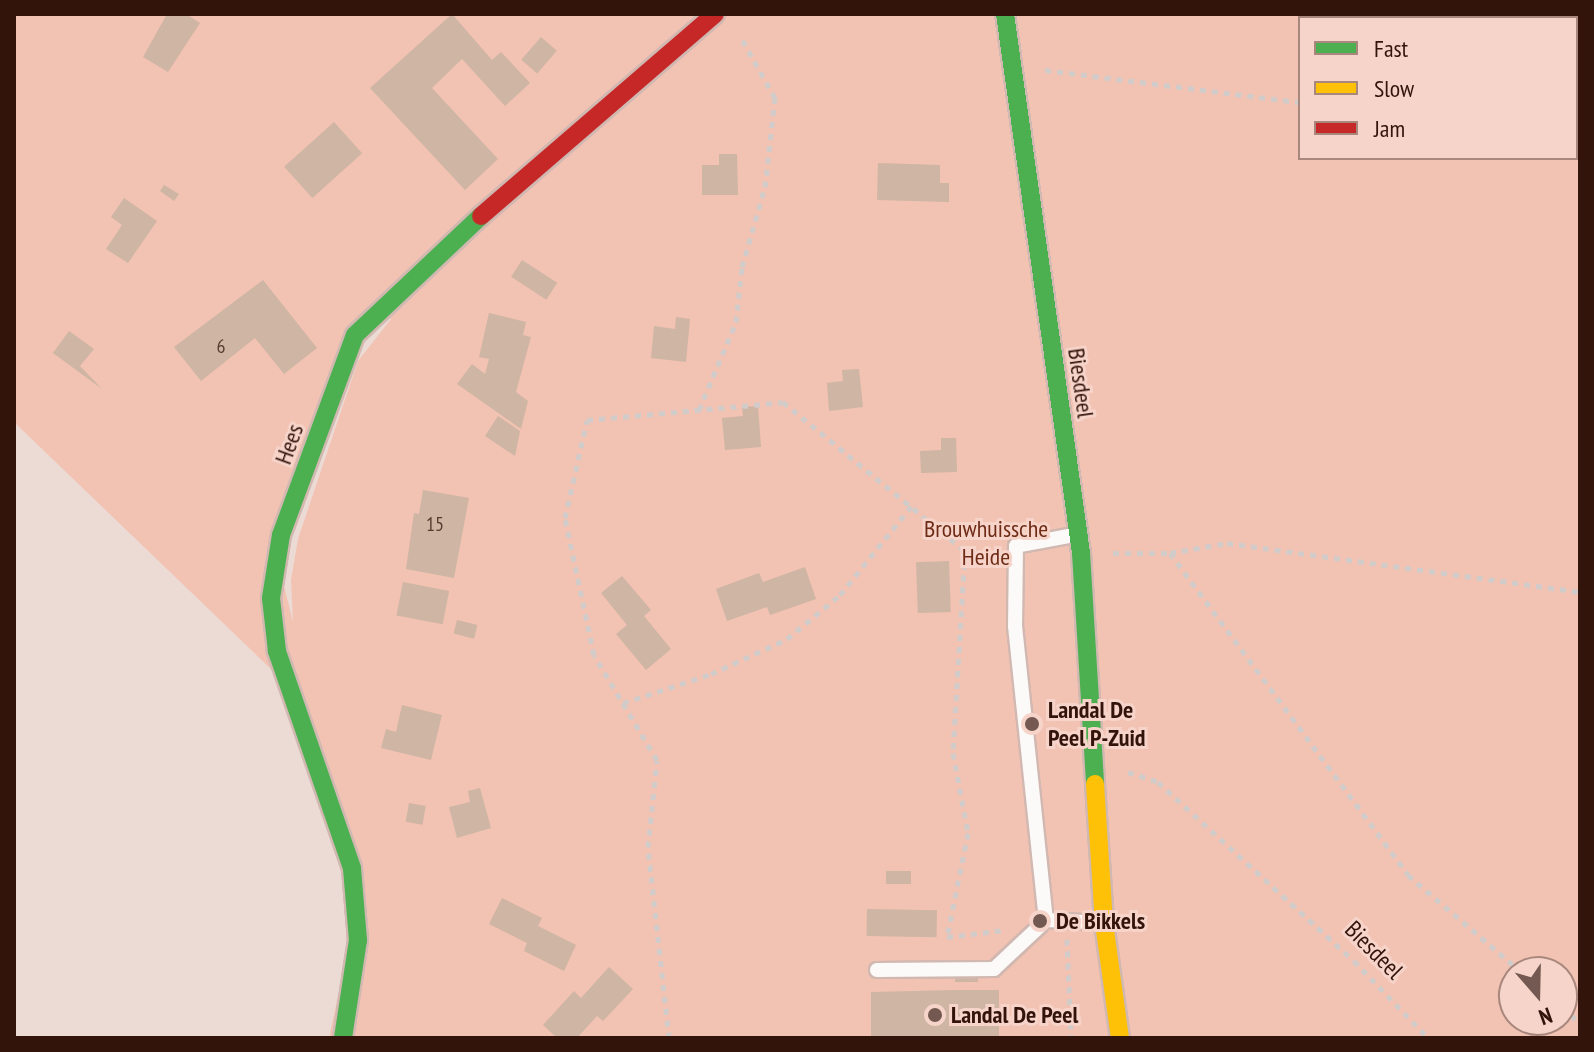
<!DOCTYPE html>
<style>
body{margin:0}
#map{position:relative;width:1594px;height:1052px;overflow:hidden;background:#ecdad4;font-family:"PT Sans Narrow",sans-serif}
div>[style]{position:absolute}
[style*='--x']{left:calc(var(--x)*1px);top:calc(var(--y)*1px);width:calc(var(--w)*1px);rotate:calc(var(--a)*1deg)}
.green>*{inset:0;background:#f2c2b3}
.building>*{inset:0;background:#ceb5a4;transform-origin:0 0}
.path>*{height:5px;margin-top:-2.5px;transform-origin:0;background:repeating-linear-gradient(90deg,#d1cbc9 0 6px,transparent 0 12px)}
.roads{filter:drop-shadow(2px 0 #d1b8b1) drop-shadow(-2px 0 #d1b8b1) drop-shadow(0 2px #d1b8b1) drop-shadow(0 -2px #d1b8b1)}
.lane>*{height:14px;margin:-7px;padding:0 7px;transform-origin:7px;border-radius:7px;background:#fcf9f9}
.fast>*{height:18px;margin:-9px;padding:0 9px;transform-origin:9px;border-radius:9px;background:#4caf50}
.slow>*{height:18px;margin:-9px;padding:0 9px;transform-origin:9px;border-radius:9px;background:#ffc107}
.jam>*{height:18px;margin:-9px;padding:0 9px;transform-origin:9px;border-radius:9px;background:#c62828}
.dots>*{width:22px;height:22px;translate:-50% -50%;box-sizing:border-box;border:4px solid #f7d4c9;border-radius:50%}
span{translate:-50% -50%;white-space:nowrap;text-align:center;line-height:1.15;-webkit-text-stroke:6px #f7d4c9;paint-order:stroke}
.number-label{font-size:20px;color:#593c31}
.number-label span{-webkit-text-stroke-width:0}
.street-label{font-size:24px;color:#32140b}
.park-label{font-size:24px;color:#6e2b16}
.poi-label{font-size:24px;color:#32140b;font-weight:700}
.left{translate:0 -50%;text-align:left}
.frame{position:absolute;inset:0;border:16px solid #32140b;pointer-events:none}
.legend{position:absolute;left:1298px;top:16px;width:280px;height:144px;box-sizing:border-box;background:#f7d4c9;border:2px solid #a8877d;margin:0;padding:10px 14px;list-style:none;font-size:24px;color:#32140b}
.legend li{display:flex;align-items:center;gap:16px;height:40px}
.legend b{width:40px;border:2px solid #a8877d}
.north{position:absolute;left:1498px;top:956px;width:80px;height:80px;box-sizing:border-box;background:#f7d4c9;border:2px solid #a8877d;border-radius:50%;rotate:160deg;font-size:22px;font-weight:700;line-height:32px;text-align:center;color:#32140b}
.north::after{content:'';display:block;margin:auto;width:28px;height:36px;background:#735951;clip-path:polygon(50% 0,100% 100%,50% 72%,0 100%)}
</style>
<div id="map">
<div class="green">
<div style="clip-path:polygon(evenodd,14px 14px,1580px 14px,1580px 1038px,329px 1038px,358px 904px,272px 670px,14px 422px,14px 14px,1300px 18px,1576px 18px,1576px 158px,1300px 158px,1300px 18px,14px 14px,373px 302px,391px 319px,358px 361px,298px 539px,291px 580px,293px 622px,274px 546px,373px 302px,14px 14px,1514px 972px,1562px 972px,1562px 1020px,1514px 1020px,1514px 972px)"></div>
</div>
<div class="building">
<div style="clip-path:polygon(167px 14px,186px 14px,200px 23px,168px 72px,143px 57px)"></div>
<div style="clip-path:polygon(452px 14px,492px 60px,501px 52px,530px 83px,505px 106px,462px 59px,432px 88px,498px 159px,465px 190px,370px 88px)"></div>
<div style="left:541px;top:37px;width:21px;height:30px;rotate:41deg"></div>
<div style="left:334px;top:122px;width:42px;height:67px;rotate:48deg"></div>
<div style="clip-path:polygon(719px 154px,737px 154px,738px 195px,702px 195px,702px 165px,719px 165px)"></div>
<div style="clip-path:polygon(878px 163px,940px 165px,940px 183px,949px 183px,949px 202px,877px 200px)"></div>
<div style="clip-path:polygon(164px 185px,179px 194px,174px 201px,160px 191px)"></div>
<div style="clip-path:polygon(124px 198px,157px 221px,128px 263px,106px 249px,122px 225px,111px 217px)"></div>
<div style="left:522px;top:260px;width:42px;height:20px;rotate:33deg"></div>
<div style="clip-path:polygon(263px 280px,317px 348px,284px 374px,255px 338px,201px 381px,174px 347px)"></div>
<div style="clip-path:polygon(489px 313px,526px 322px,523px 335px,531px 337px,516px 392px,528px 401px,521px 429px,457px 384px,472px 364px,485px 374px,489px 359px,479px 357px)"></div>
<div style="clip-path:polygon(676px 317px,690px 319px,686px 362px,651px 358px,654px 326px,675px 329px)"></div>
<div style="clip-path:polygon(69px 331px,94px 349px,80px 366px,102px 389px,53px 353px)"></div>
<div style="clip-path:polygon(859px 369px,863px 407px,829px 411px,827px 383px,843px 381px,842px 370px)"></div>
<div style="clip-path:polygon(758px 406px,761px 447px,725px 450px,722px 418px,743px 416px,742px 407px)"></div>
<div style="clip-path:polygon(498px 416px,520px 431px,515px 456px,485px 436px)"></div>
<div style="clip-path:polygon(941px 438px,956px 438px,957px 472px,921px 473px,920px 451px,941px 450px)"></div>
<div style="clip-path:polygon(423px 490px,469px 498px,454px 578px,406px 569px,414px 513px,419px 514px)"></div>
<div style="left:949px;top:561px;width:51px;height:33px;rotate:88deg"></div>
<div style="clip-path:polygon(805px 567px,816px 599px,770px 615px,767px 607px,727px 621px,716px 589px,759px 573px,763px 582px)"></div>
<div style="clip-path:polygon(622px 576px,651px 610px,644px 616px,671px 649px,646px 670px,616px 634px,627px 625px,601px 593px)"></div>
<div style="left:403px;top:582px;width:47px;height:34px;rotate:11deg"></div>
<div style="left:457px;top:620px;width:21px;height:14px;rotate:14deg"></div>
<div style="clip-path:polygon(402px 705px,442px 715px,431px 760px,381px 748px,386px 729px,396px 732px)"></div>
<div style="clip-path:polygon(480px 788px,491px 828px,457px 838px,449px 807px,470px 802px,468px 791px)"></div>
<div style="left:409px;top:803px;width:17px;height:19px;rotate:10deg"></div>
<div style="left:886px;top:871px;width:25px;height:13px"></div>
<div style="clip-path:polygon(502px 898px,542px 918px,538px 926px,576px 945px,564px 971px,524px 951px,527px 943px,489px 924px)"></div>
<div style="left:867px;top:909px;width:70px;height:27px;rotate:1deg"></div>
<div style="clip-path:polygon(609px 967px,633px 989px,603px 1021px,597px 1016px,577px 1038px,557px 1038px,543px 1025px,574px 991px,581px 998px)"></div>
<div style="left:955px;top:975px;width:23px;height:7px"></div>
<div style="clip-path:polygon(955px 990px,999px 990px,999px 1038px,871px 1038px,871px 992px)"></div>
</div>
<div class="path">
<div style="--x:1045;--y:70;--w:257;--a:7.2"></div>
<div style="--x:1576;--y:131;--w:4;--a:0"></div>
<div style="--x:699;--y:410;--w:95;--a:-67.2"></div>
<div style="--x:736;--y:322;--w:55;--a:-83.8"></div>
<div style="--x:742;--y:267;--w:83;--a:-74"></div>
<div style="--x:765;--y:187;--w:90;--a:-83.6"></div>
<div style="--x:775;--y:98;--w:71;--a:-119.4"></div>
<div style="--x:1113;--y:553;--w:57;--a:0"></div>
<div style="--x:1170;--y:553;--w:58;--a:-10"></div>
<div style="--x:1227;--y:543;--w:356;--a:7.9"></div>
<div style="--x:1170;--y:553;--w:400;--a:53.5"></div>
<div style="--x:1408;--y:875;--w:149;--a:40.6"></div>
<div style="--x:623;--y:703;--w:93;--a:-18.2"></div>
<div style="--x:711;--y:674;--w:84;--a:-24.7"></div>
<div style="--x:787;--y:639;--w:69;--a:-39.7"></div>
<div style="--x:840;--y:595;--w:117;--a:-51.3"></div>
<div style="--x:1128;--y:772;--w:32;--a:18"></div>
<div style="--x:1158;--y:782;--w:265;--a:42.4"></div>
<div style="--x:1354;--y:961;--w:107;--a:46.1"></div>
<div style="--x:1067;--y:939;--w:99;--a:87.7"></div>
<div style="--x:1562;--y:1007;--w:24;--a:42"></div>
<div style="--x:669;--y:1038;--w:192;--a:-96.3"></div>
<div style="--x:648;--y:847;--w:87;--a:-84.1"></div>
<div style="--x:657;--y:760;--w:122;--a:-121"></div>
<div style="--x:594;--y:655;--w:140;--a:-102"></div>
<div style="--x:565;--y:518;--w:100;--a:-77.3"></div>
<div style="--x:587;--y:420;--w:197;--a:-5.2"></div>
<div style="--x:783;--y:402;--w:235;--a:39.3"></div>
<div style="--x:965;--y:551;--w:202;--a:93.4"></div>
<div style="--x:953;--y:753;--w:81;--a:79.4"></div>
<div style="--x:968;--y:833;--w:106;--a:101.4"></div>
<div style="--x:947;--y:937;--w:58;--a:-6.9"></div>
</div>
<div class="roads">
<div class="lane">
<div style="--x:1074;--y:535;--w:59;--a:169.3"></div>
<div style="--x:1016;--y:546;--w:80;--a:90.7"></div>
<div style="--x:1015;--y:626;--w:296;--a:84"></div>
<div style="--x:1046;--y:920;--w:56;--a:3.1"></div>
<div style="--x:877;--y:970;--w:117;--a:-0.5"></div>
<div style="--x:994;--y:969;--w:63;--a:-43.1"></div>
</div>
<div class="fast">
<div style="--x:1005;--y:14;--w:544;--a:81.97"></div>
<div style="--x:1081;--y:553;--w:231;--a:86.5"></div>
<div style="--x:343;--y:1038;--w:99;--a:-81.3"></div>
<div style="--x:358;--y:940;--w:72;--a:-94.8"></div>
<div style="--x:352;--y:868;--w:230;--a:-109.1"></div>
<div style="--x:277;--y:651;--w:53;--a:-96.5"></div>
<div style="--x:271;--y:598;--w:64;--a:-81"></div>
<div style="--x:281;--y:535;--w:213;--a:-69.7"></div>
<div style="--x:355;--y:335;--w:173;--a:-43.4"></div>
</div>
<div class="slow">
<div style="--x:1095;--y:784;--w:139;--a:86.3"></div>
<div style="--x:1104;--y:923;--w:116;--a:82.1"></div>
</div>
<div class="jam">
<div style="--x:481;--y:216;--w:309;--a:-40.8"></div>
</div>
</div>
<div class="dots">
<div style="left:1032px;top:724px;background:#735951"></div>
<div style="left:1040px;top:921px;background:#735951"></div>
<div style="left:935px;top:1015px;background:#735951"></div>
</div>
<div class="number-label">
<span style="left:221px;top:346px">6</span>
<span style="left:435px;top:524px">15</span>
</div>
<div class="street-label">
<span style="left:1081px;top:383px;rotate:82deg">Biesdeel</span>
<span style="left:289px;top:444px;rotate:-70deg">Hees</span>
<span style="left:1374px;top:950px;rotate:45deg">Biesdeel</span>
</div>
<div class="park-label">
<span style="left:986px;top:543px">Brouwhuissche<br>Heide</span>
</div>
<div class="poi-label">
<span class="left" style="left:1048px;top:724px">Landal De<br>Peel P-Zuid</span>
<span class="left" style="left:1056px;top:921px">De Bikkels</span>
<span class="left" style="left:951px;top:1015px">Landal De Peel</span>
</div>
<div class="frame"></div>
<ul class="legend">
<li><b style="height:10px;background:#4caf50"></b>Fast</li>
<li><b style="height:10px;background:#ffc107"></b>Slow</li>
<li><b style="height:10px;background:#c62828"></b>Jam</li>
</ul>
<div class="north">N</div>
</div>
